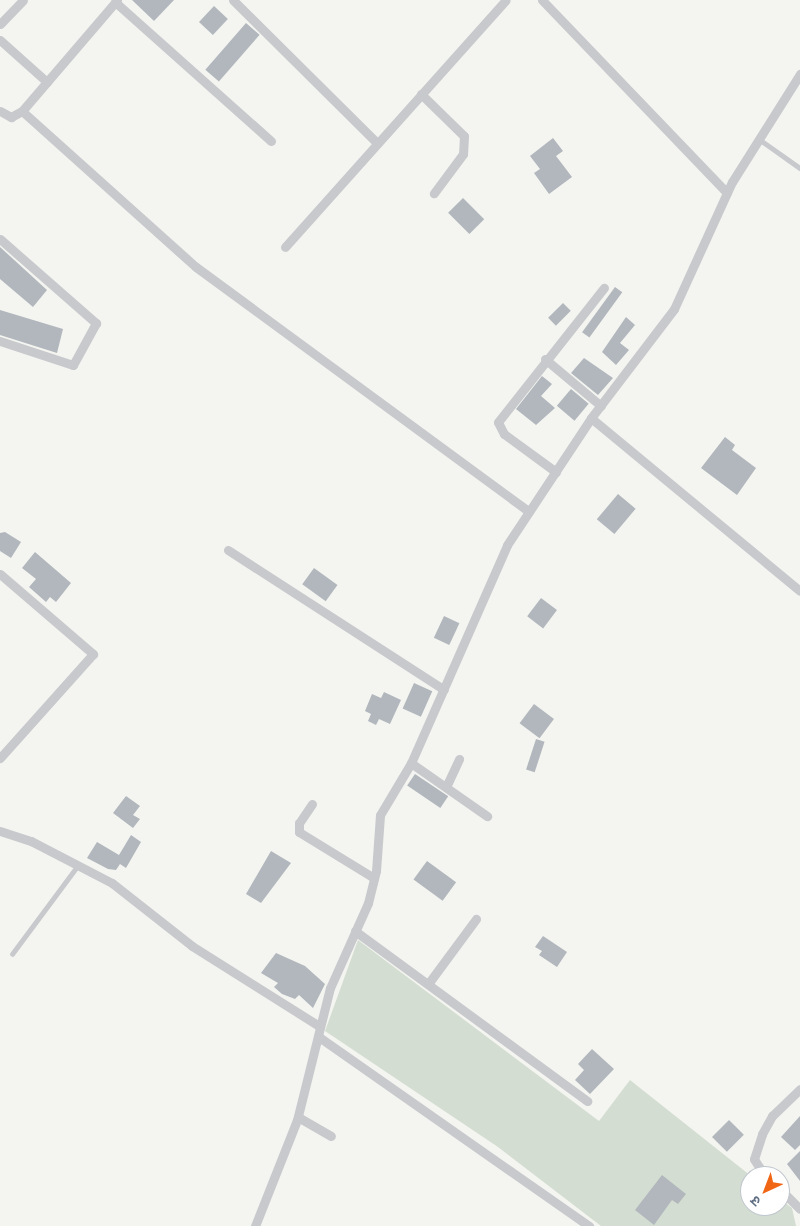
<!DOCTYPE html>
<meta charset="utf-8">
<style>
body{margin:0}
#map{position:relative;width:800px;height:1226px;overflow:hidden;background:#f4f5f0;font-family:Barlow,"Noto Sans Devanagari",sans-serif}
div>[style]{position:absolute}
[style*='--x']{left:calc(var(--x)*1px);top:calc(var(--y)*1px);width:calc(var(--w)*1px);rotate:calc(var(--a)*1deg)}
.green>*{inset:0;background:#d4ddd1}
.building>*{inset:0;background:#b1b7bd;transform-origin:0 0}
.service>*{height:4.5px;margin:-2.25px;padding:0 2.25px;transform-origin:2.25px;border-radius:2.25px;background:#c7c9cd}
.minor>*{height:9px;margin:-4.5px;padding:0 4.5px;transform-origin:4.5px;border-radius:4.5px;background:#c7c9cd}
span{translate:-50% -50%;white-space:nowrap;text-align:center;line-height:1.15;-webkit-text-stroke:5px #fff;paint-order:stroke}
.north{position:absolute;left:740px;top:1166px;width:50px;height:50px;box-sizing:border-box;background:#fff;border:1px solid #c0c6ce;border-radius:50%;rotate:223deg;font-size:14px;font-weight:700;line-height:20px;text-align:center;color:#617084}
.north::after{content:'';display:block;margin:auto;width:18px;height:22px;background:#f16615;clip-path:polygon(50% 0,100% 100%,50% 72%,0 100%)}
</style>
<div id="map">
<div class="green">
<div style="clip-path:polygon(358px 940px,599px 1121px,630px 1080px,751px 1176px,750px 1206px,780px 1206px,780px 1199px,792px 1208px,796px 1226px,601px 1226px,498px 1147px,325px 1031px)"></div>
</div>
<div class="building">
<div style="clip-path:polygon(132px 0,174px 0,154px 21px)"></div>
<div style="left:214px;top:6px;width:19px;height:22px;rotate:43deg"></div>
<div style="left:246px;top:23px;width:18px;height:62px;rotate:41deg"></div>
<div style="clip-path:polygon(553px 138px,563px 151px,556px 156px,572px 177px,549px 194px,534px 173px,540px 169px,530px 156px)"></div>
<div style="left:463px;top:198px;width:30px;height:21px;rotate:45deg"></div>
<div style="clip-path:polygon(0 247px,47px 290px,33px 307px,0 279px)"></div>
<div style="left:615px;top:287px;width:9px;height:56px;rotate:36deg"></div>
<div style="left:563px;top:303px;width:11px;height:21px;rotate:45deg"></div>
<div style="clip-path:polygon(0 310px,63px 329px,57px 353px,0 335px)"></div>
<div style="clip-path:polygon(626px 317px,635px 325px,620px 343px,629px 350px,616px 365px,602px 352px)"></div>
<div style="clip-path:polygon(584px 358px,613px 378px,598px 395px,571px 373px)"></div>
<div style="clip-path:polygon(542px 376px,552px 384px,541px 396px,555px 408px,536px 425px,516px 409px)"></div>
<div style="left:571px;top:389px;width:23px;height:22px;rotate:40deg"></div>
<div style="clip-path:polygon(725px 437px,735px 445px,732px 450px,756px 468px,737px 495px,701px 468px)"></div>
<div style="left:618px;top:494px;width:23px;height:33px;rotate:40deg"></div>
<div style="clip-path:polygon(5px 532px,21px 542px,11px 558px,0 551px,0 533px)"></div>
<div style="clip-path:polygon(35px 552px,71px 583px,56px 602px,50px 597px,46px 602px,29px 587px,36px 579px,22px 568px)"></div>
<div style="left:314px;top:568px;width:29px;height:20px;rotate:36deg"></div>
<div style="left:541px;top:598px;width:20px;height:23px;rotate:37deg"></div>
<div style="left:444px;top:616px;width:17px;height:24px;rotate:25deg"></div>
<div style="left:414px;top:683px;width:20px;height:28px;rotate:24deg"></div>
<div style="clip-path:polygon(384px 692px,401px 700px,390px 724px,379px 719px,376px 725px,368px 721px,371px 714px,365px 711px,372px 694px,381px 698px)"></div>
<div style="left:534px;top:704px;width:25px;height:24px;rotate:37deg"></div>
<div style="left:536px;top:739px;width:9px;height:32px;rotate:18deg"></div>
<div style="left:415px;top:774px;width:40px;height:14px;rotate:34deg"></div>
<div style="clip-path:polygon(126px 796px,140px 806px,133px 815px,140px 819px,133px 828px,113px 813px)"></div>
<div style="clip-path:polygon(131px 835px,141px 842px,126px 868px,120px 864px,116px 870px,108px 869px,87px 858px,97px 842px,119px 855px)"></div>
<div style="clip-path:polygon(271px 851px,291px 863px,261px 903px,246px 894px)"></div>
<div style="left:427px;top:861px;width:36px;height:23px;rotate:36deg"></div>
<div style="clip-path:polygon(543px 936px,567px 952px,557px 967px,539px 955px,542px 951px,535px 947px)"></div>
<div style="clip-path:polygon(276px 953px,305px 966px,325px 984px,313px 1008px,299px 995px,295px 999px,282px 994px,274px 987px,278px 983px,261px 973px)"></div>
<div style="clip-path:polygon(592px 1049px,614px 1069px,590px 1094px,575px 1080px,584px 1070px,578px 1064px)"></div>
<div style="clip-path:polygon(800px 1116px,800px 1145px,795px 1150px,781px 1137px)"></div>
<div style="left:729px;top:1120px;width:21px;height:24px;rotate:45deg"></div>
<div style="clip-path:polygon(800px 1151px,800px 1181px,787px 1164px)"></div>
<div style="clip-path:polygon(662px 1175px,686px 1194px,678px 1204px,672px 1200px,654px 1225px,635px 1210px)"></div>
</div>
<div class="service">
<div style="--x:759;--y:139;--w:50;--a:35.3"></div>
<div style="--x:12;--y:954;--w:111;--a:-53.4"></div>
</div>
<div class="minor">
<div style="--x:233;--y:0;--w:203;--a:44.8"></div>
<div style="--x:542;--y:0;--w:267;--a:46.2"></div>
<div style="--x:115;--y:2;--w:209;--a:41.7"></div>
<div style="--x:0;--y:24;--w:33;--a:-46"></div>
<div style="--x:0;--y:40;--w:63;--a:41.8"></div>
<div style="--x:421;--y:94;--w:60;--a:44.3"></div>
<div style="--x:464;--y:136;--w:18;--a:93"></div>
<div style="--x:463;--y:154;--w:49;--a:126.6"></div>
<div style="--x:0;--y:111;--w:13;--a:29"></div>
<div style="--x:11;--y:117;--w:13;--a:-29"></div>
<div style="--x:22;--y:111;--w:146;--a:-49.4"></div>
<div style="--x:22;--y:111;--w:234;--a:41.9"></div>
<div style="--x:196;--y:267;--w:413;--a:36.3"></div>
<div style="--x:0;--y:239;--w:128;--a:41.2"></div>
<div style="--x:96;--y:323;--w:48;--a:118.7"></div>
<div style="--x:73;--y:365;--w:77;--a:-161.8"></div>
<div style="--x:285;--y:247;--w:331;--a:-48.2"></div>
<div style="--x:545;--y:359;--w:73;--a:40"></div>
<div style="--x:591;--y:418;--w:271;--a:39.6"></div>
<div style="--x:556;--y:472;--w:64;--a:-143.8"></div>
<div style="--x:504;--y:434;--w:13;--a:-117"></div>
<div style="--x:498;--y:422;--w:171;--a:-51.7"></div>
<div style="--x:228;--y:550;--w:257;--a:32.9"></div>
<div style="--x:0;--y:574;--w:123;--a:40.7"></div>
<div style="--x:93;--y:654;--w:140;--a:131.8"></div>
<div style="--x:411;--y:763;--w:93;--a:34.9"></div>
<div style="--x:446;--y:787;--w:31;--a:-65"></div>
<div style="--x:312;--y:804;--w:23;--a:124"></div>
<div style="--x:299;--y:823;--w:9;--a:90"></div>
<div style="--x:299;--y:832;--w:88;--a:31.5"></div>
<div style="--x:0;--y:831;--w:33;--a:18"></div>
<div style="--x:31;--y:841;--w:91;--a:27.4"></div>
<div style="--x:112;--y:883;--w:102;--a:38.2"></div>
<div style="--x:192;--y:946;--w:150;--a:32.2"></div>
<div style="--x:355;--y:931;--w:288;--a:36.2"></div>
<div style="--x:428;--y:984;--w:81;--a:-53.6"></div>
<div style="--x:319;--y:1037;--w:330;--a:35"></div>
<div style="--x:298;--y:1117;--w:38;--a:30"></div>
<div style="--x:765;--y:1176;--w:20;--a:-123"></div>
<div style="--x:754;--y:1159;--w:26;--a:-72"></div>
<div style="--x:762;--y:1134;--w:21;--a:-61"></div>
<div style="--x:772;--y:1116;--w:39;--a:-44"></div>
<div style="--x:780;--y:1189;--w:28;--a:45"></div>
<div style="--x:255;--y:1226;--w:114;--a:-68.4"></div>
<div style="--x:297;--y:1120;--w:136;--a:-76"></div>
<div style="--x:330;--y:988;--w:93;--a:-65.9"></div>
<div style="--x:368;--y:903;--w:33;--a:-76"></div>
<div style="--x:376;--y:871;--w:56;--a:-85.9"></div>
<div style="--x:380;--y:815;--w:61;--a:-59.2"></div>
<div style="--x:411;--y:763;--w:238;--a:-66.2"></div>
<div style="--x:507;--y:545;--w:152;--a:-56.5"></div>
<div style="--x:591;--y:418;--w:137;--a:-52.7"></div>
<div style="--x:674;--y:309;--w:140;--a:-65.5"></div>
<div style="--x:732;--y:182;--w:128;--a:-57.8"></div>
</div>
<div class="north">उ</div>
</div>
